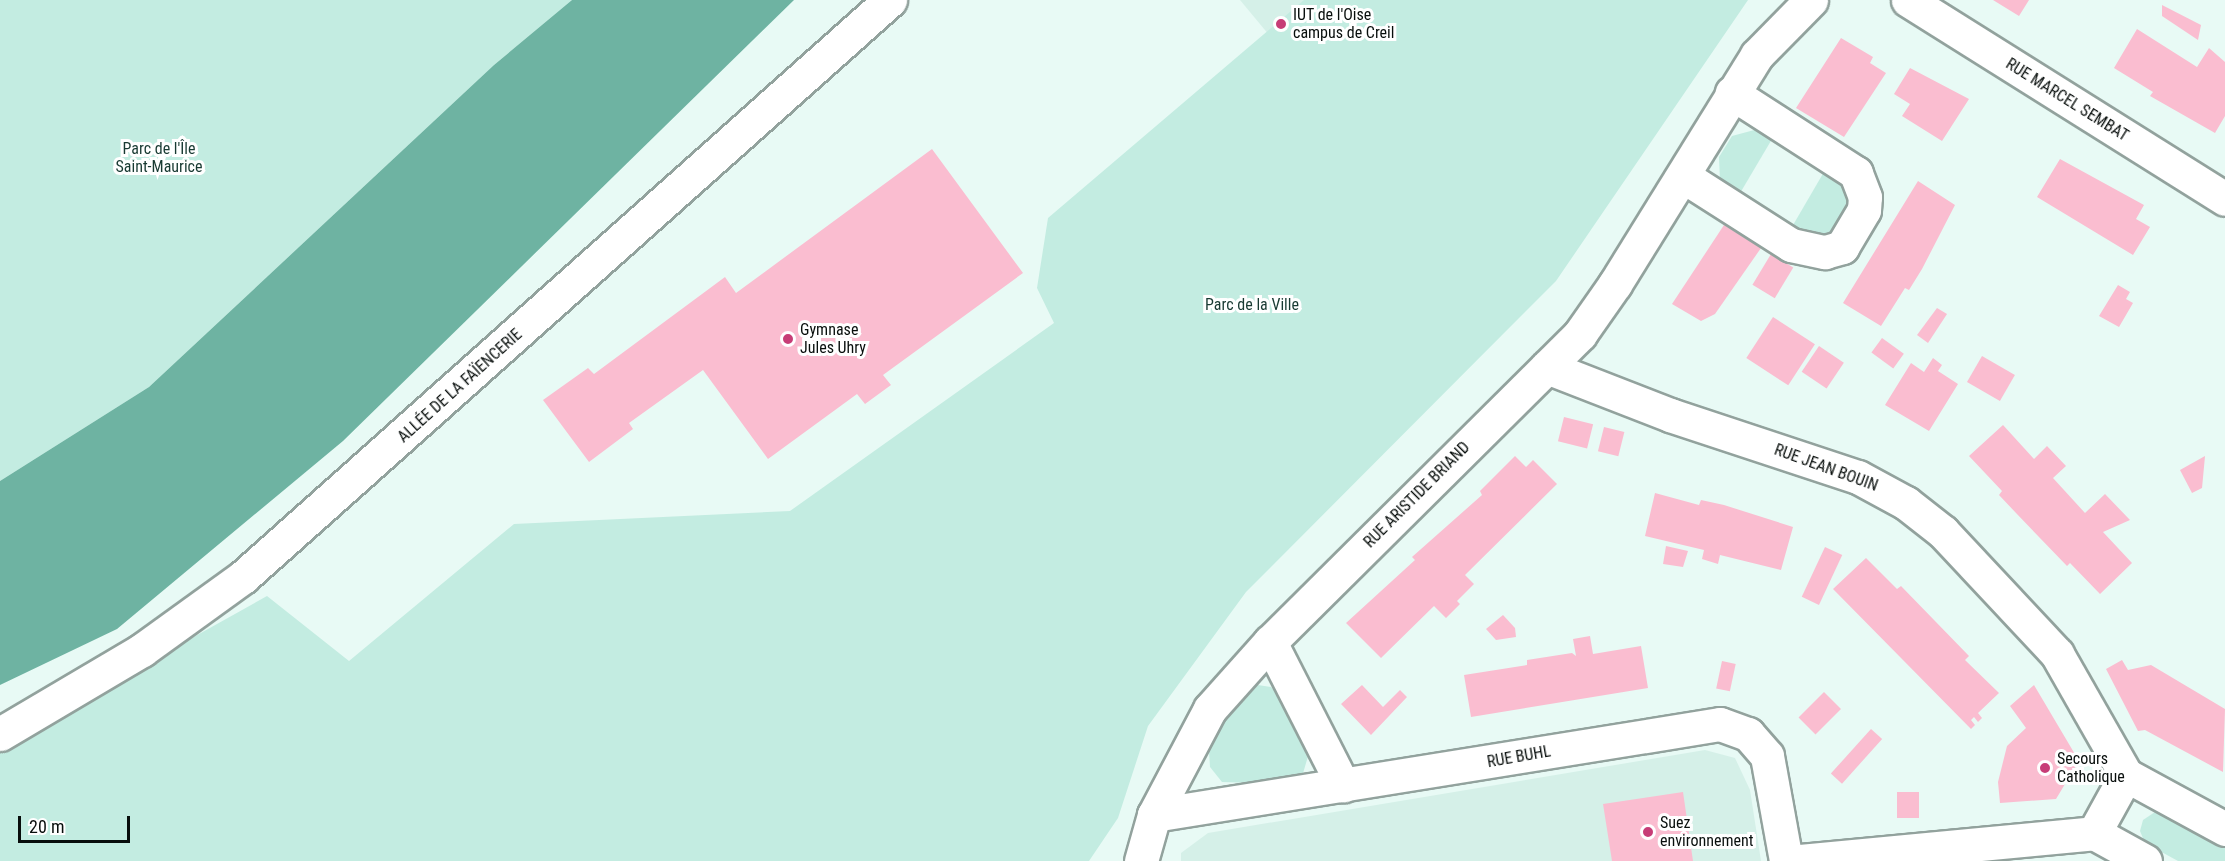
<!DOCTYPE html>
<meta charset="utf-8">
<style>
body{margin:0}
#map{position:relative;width:2225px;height:861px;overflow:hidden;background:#e8faf5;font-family:"Roboto Condensed",sans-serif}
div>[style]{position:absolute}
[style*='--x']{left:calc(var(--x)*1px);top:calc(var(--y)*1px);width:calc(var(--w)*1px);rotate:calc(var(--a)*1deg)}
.built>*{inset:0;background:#d5f0e8}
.green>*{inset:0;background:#c3ece1}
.water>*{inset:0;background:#6eb3a2}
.building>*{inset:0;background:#fabdd0;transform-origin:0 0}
.roads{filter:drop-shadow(2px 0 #92a29d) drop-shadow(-2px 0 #92a29d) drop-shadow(0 2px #92a29d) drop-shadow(0 -2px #92a29d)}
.minor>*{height:33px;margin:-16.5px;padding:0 16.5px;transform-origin:16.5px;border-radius:16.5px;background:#fff}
.dots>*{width:16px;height:16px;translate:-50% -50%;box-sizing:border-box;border:3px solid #fff;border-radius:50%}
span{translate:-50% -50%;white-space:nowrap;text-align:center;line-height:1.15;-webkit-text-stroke:6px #fff;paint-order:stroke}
.poi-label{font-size:16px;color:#080e0c}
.left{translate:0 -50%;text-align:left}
.street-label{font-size:16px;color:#080e0c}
.park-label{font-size:16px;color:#183a32}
.scale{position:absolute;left:18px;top:816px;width:112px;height:27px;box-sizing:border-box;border:3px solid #080e0c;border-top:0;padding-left:8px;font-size:18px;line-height:21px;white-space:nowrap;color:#080e0c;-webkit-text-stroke:4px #fff;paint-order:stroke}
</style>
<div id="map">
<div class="built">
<div style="clip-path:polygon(1240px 0,1325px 0,1280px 48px)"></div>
<div style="clip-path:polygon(1705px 750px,1735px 758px,1750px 790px,1761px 861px,1181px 861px,1181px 853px,1208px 833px)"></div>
</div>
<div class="green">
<div style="clip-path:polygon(0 0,572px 0,494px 65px,149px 387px,0 481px)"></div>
<div style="clip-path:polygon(1304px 0,1748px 0,1556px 281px,1246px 592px,1148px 726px,1118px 818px,1089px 861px,0 861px,0 745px,267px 596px,349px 661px,514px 524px,790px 511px,1054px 323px,1037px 288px,1048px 218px)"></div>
<div style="clip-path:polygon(1758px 129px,1775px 134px,1736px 200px,1720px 181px,1719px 157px,1732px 136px)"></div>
<div style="clip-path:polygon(1828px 165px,1838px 173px,1849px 198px,1838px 225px,1824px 238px,1789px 232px)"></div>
<div style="clip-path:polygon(1251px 684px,1271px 687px,1276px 692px,1309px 753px,1301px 780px,1292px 784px,1222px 782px,1210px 767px,1208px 734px)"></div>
<div style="clip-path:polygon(2158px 810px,2225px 845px,2225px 861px,2178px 861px,2145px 843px,2140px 831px,2143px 820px)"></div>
</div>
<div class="water">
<div style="clip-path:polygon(572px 0,794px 0,343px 441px,117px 629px,0 685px,0 481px,149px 387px,494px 65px)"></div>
</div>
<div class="building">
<div style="clip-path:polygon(1993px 0,2029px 0,2019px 16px)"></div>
<div style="clip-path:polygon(2162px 5px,2201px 25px,2198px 40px,2162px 16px)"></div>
<div style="clip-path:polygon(2137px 29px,2197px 67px,2209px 48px,2225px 62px,2225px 116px,2215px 133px,2150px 96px,2153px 92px,2114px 68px)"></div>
<div style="clip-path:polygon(1841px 38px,1873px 57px,1870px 63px,1886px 73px,1844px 137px,1796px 108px)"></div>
<div style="clip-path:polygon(1910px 68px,1969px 99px,1942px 141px,1902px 116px,1910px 104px,1894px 94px)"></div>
<div style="clip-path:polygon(932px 149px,1023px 273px,883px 375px,891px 385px,865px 404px,857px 394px,768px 459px,703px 370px,629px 423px,633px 429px,589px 462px,543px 400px,588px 368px,594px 374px,725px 277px,736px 293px)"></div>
<div style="clip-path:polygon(2060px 159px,2144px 205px,2136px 219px,2150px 227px,2133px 255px,2037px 197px)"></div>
<div style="clip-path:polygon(1918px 181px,1955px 205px,1922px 269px,1909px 290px,1905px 288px,1881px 326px,1843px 303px)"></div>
<div style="clip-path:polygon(1724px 225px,1761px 248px,1715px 314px,1701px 321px,1672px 304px)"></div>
<div style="left:1771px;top:254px;width:26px;height:36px;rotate:31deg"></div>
<div style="clip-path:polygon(2118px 285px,2130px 292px,2126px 299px,2133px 303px,2119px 327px,2099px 316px)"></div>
<div style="clip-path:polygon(1937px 308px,1947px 314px,1928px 343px,1917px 335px)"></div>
<div style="left:1773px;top:317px;width:50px;height:49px;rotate:33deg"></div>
<div style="left:1882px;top:338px;width:27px;height:18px;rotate:36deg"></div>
<div style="left:1819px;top:346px;width:30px;height:31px;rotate:34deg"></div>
<div style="left:1982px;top:356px;width:38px;height:30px;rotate:30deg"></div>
<div style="clip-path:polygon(1933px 358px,1942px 365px,1938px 371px,1958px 384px,1929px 431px,1885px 405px,1911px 363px,1924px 372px)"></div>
<div style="left:1564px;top:417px;width:30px;height:25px;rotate:14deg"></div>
<div style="clip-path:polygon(2003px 425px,2034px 459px,2047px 446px,2066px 466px,2053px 478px,2085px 513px,2105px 494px,2130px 520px,2103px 532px,2132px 563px,2100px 594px,2070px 563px,2067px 566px,2016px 513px,1999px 495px,2002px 491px,1969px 456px)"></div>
<div style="left:1604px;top:427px;width:21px;height:25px;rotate:14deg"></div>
<div style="clip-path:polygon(1515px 456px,1526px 467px,1533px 460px,1557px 484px,1465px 575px,1474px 584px,1457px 601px,1460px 604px,1446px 618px,1434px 606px,1381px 658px,1346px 623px,1415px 560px,1412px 557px,1482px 495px,1480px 491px)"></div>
<div style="clip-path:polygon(2205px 456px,2202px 488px,2192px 493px,2180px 470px)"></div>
<div style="clip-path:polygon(1655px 493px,1699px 505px,1701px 500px,1724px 505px,1793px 527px,1781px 570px,1720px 555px,1718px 564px,1702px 559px,1704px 550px,1645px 536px)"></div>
<div style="clip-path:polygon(1666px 546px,1688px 551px,1683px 567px,1663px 564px)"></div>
<div style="left:1825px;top:547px;width:19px;height:55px;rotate:25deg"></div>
<div style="clip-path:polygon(1866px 558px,1897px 589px,1901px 586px,1969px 656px,1965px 660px,1999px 693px,1978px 713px,1982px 718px,1978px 722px,1974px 717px,1971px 720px,1975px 725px,1971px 729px,1833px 589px)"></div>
<div style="clip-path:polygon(1503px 615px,1515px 628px,1516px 637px,1496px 640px,1486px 629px)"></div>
<div style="clip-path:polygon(1590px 636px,1593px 654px,1641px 646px,1648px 688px,1471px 717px,1464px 675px,1527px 665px,1527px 660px,1572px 653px,1576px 656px,1573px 639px)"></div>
<div style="clip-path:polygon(2122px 660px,2128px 670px,2151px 665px,2225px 709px,2223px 772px,2145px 730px,2138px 731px,2106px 669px)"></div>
<div style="left:1722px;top:661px;width:14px;height:28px;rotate:12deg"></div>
<div style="clip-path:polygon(1362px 685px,1383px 707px,1400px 690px,1407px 697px,1371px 735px,1341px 704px)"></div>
<div style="clip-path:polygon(2034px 685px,2079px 761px,2056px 799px,2000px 803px,1998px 782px,2007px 746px,2026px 728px,2010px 706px)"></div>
<div style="left:1824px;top:692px;width:24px;height:36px;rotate:45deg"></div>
<div style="left:1871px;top:729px;width:15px;height:60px;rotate:42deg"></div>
<div style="clip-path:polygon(1683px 792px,1693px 861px,1612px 861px,1603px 804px)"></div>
<div style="left:1919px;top:792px;width:26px;height:22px;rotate:90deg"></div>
</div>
<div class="roads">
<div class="minor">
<div style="--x:1908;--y:0;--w:374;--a:32.1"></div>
<div style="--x:1683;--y:176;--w:128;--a:32.6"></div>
<div style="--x:1791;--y:245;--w:35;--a:12"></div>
<div style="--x:1825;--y:252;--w:18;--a:-16"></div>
<div style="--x:1842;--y:247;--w:43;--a:-59.3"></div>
<div style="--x:1864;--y:210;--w:13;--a:-86"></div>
<div style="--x:1865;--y:197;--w:26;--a:-111"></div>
<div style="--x:1856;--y:173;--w:148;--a:-147.2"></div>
<div style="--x:1547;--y:367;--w:132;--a:21.3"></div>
<div style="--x:1670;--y:415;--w:198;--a:18.3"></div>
<div style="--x:1858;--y:477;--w:55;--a:28.4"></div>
<div style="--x:1906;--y:503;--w:47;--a:38.1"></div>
<div style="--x:1943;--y:532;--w:167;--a:46.9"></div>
<div style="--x:2057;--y:654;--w:139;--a:60.3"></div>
<div style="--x:1270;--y:642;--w:161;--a:63"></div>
<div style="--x:0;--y:734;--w:165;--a:-30.6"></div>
<div style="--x:142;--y:650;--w:125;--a:-35.9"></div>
<div style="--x:243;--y:577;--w:867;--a:-41.73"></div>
<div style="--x:1154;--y:815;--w:573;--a:-9.13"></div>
<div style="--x:1720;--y:724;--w:30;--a:20"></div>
<div style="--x:1748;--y:734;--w:29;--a:49"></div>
<div style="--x:1767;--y:756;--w:107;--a:79.7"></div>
<div style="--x:1141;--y:861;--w:48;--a:-74.2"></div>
<div style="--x:1154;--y:815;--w:120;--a:-62.2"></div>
<div style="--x:1210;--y:709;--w:90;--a:-48.2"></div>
<div style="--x:1270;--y:642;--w:437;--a:-44.8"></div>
<div style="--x:1580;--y:334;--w:61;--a:-55"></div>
<div style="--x:1615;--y:284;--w:269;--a:-58.2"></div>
<div style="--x:1757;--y:55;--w:77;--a:-45.5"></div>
<div style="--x:1800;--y:861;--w:295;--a:-5.4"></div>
<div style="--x:2145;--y:861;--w:58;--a:-151.2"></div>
<div style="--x:2094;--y:833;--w:66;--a:-61.1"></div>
<div style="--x:2126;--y:775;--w:113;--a:28.6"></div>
</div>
</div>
<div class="dots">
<div style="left:1281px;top:24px;background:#c73d77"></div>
<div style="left:788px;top:339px;background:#c73d77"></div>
<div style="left:2045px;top:768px;background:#c73d77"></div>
<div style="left:1648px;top:832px;background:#c73d77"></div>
</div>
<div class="poi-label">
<span class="left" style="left:1293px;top:24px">IUT de l'Oise<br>campus de Creil</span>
<span class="left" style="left:800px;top:339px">Gymnase<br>Jules Uhry</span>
<span class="left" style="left:2057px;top:768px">Secours<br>Catholique</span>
<span class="left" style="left:1660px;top:832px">Suez<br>environnement</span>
</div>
<div class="street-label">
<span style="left:2067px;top:100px;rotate:32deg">RUE MARCEL SEMBAT</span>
<span style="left:460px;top:386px;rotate:-42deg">ALLÉE DE LA FAÏENCERIE</span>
<span style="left:1826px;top:468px;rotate:20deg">RUE JEAN BOUIN</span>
<span style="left:1417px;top:495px;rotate:-45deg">RUE ARISTIDE BRIAND</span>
<span style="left:1519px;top:757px;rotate:-10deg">RUE BUHL</span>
</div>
<div class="park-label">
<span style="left:159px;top:158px">Parc de l'Île<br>Saint-Maurice</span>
<span style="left:1252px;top:305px">Parc de la Ville</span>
</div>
<div class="scale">20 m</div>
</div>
